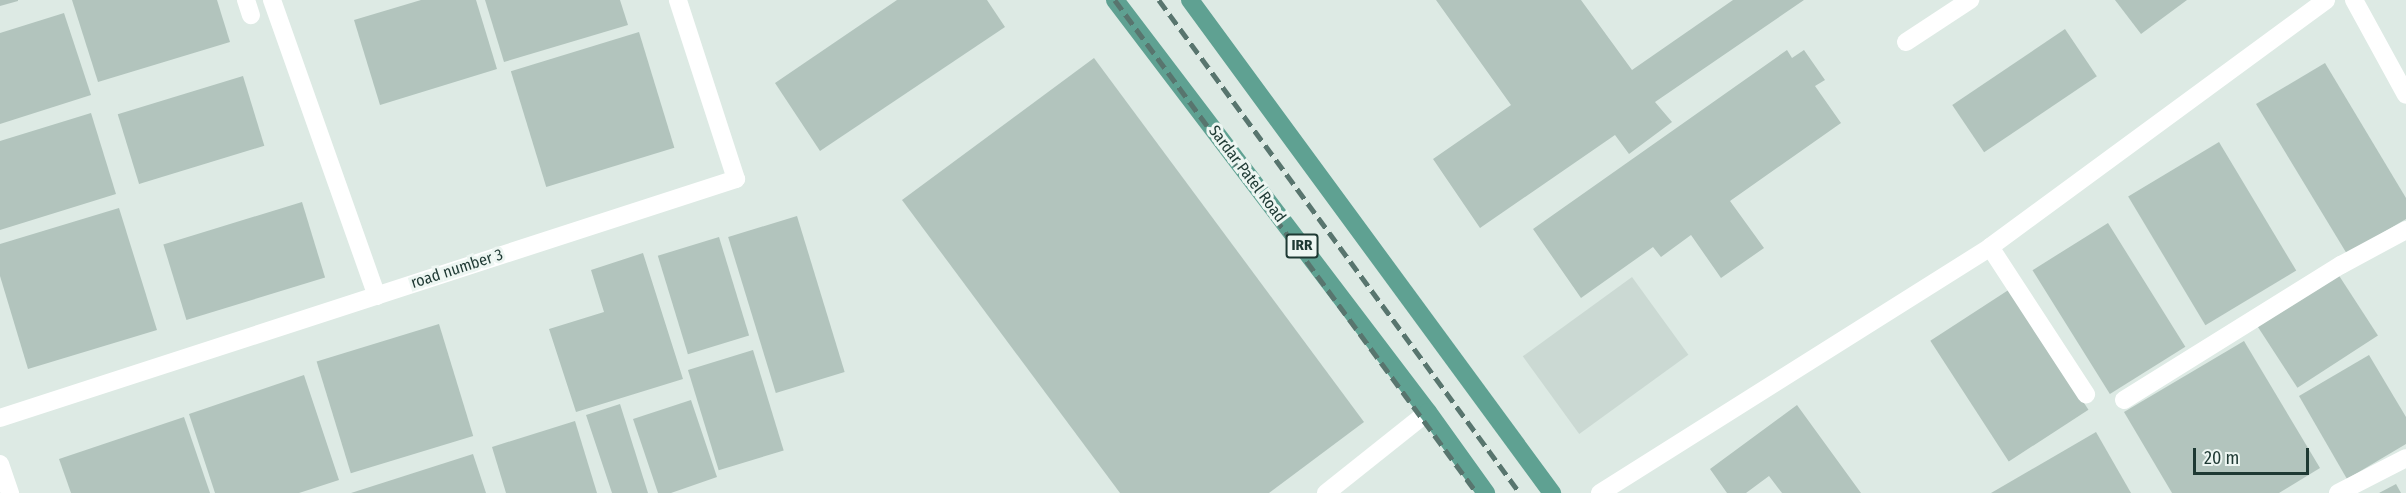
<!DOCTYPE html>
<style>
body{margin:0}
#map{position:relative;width:2406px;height:493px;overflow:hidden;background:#ddeae4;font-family:"Fira Sans Condensed",sans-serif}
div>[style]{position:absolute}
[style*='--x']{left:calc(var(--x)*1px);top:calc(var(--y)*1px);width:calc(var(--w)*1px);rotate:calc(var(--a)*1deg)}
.built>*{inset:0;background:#cbd9d3;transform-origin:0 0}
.building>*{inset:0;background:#b2c4bd;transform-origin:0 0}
.service>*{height:18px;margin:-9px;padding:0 9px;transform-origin:9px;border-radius:9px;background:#fff}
.minor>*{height:18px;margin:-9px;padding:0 9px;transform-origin:9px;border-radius:9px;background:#fff}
.secondary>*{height:18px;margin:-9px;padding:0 9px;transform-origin:9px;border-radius:9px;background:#fff}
.primary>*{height:18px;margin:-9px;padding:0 9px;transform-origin:9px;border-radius:9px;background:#5fa192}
.rail>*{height:4.5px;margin-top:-2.25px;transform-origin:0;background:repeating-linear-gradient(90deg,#58756e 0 12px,transparent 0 18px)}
span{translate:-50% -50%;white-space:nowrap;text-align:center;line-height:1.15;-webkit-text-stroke:6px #edf6f2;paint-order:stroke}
.shield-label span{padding:2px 4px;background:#edf6f2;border:2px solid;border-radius:4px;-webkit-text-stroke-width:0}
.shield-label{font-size:15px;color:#1e3933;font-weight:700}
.street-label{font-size:16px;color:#1e3933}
.scale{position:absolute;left:2193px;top:448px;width:116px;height:27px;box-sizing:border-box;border:3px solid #1e3933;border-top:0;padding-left:8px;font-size:18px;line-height:21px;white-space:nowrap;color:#1e3933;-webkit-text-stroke:4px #edf6f2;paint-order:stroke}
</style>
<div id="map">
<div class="built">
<div style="left:1632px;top:277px;width:96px;height:135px;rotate:54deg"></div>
</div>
<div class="building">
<div style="clip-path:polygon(0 0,18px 0,18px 1px,0 6px)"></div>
<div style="clip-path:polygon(72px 0,217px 0,230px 42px,98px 82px)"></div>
<div style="clip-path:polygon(421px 0,476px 0,497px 69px,380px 105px,354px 20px)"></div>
<div style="clip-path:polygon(485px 0,620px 0,628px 25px,504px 62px)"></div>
<div style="clip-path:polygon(897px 0,987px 0,1005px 27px,820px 151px,775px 83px)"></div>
<div style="clip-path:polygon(1436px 0,1581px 0,1632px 70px,1733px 0,1804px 0,1655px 102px,1672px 122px,1629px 154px,1615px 135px,1480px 228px,1433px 159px,1511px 105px)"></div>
<div style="clip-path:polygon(2115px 0,2187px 0,2141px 34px)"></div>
<div style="clip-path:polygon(64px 13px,91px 95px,0 124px,0 33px)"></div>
<div style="left:2065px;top:29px;width:57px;height:136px;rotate:56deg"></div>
<div style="left:639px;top:32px;width:121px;height:134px;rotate:73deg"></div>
<div style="clip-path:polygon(1787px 50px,1792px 58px,1804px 50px,1825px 80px,1815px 86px,1841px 123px,1730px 201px,1764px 248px,1721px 278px,1691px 235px,1661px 257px,1653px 247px,1581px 298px,1533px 229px)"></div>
<div style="clip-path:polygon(1094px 58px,1364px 422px,1269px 493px,1120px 493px,902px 200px)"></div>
<div style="clip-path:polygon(2325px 63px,2406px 198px,2406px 219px,2347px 254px,2256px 104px)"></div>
<div style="left:243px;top:76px;width:73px;height:131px;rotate:73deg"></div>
<div style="clip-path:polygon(91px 113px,116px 194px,0 230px,0 141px)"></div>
<div style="left:2219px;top:142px;width:150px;height:106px;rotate:59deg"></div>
<div style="left:302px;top:202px;width:79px;height:145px;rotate:73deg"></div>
<div style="clip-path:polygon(119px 208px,157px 330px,28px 369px,0 276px,0 244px)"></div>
<div style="left:797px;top:216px;width:163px;height:72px;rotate:73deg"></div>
<div style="left:2108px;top:223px;width:146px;height:89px;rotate:58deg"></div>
<div style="left:719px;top:237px;width:103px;height:64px;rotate:73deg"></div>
<div style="clip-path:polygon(643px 253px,683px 379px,576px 412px,549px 329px,604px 312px,591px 270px)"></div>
<div style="left:2336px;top:271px;width:77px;height:96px;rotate:57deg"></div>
<div style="left:2010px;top:289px;width:144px;height:95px;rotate:57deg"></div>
<div style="left:439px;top:324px;width:117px;height:128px;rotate:73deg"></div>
<div style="clip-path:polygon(2244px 341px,2320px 468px,2279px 493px,2172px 493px,2124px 412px)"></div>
<div style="left:753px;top:350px;width:105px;height:68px;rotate:73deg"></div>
<div style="clip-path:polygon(2369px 355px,2406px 417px,2406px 444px,2347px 479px,2299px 396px)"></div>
<div style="clip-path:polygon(304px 375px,339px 480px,299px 493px,215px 493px,189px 414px)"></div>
<div style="clip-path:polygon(691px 400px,717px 477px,671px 493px,658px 493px,633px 419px)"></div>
<div style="clip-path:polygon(620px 404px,648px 493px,612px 493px,586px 415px)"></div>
<div style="clip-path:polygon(1797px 405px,1861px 493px,1782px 493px,1769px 476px,1746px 493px,1727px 493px,1710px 469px)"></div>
<div style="clip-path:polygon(184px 417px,210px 493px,71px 493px,59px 459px)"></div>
<div style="clip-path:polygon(575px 421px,597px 493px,506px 493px,492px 447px)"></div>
<div style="clip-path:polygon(2096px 432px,2131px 493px,1991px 493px)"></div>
<div style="clip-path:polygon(473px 454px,486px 493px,351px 493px)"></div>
<div style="clip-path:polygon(2396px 484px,2401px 493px,2379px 493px)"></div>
</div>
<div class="service">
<div style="--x:1906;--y:42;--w:77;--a:-33.3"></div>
<div style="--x:1990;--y:247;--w:176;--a:56.9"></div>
<div style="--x:2338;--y:493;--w:76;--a:-27.2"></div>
</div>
<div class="minor">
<div style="--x:246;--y:0;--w:16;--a:72"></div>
<div style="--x:272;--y:0;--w:314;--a:70.5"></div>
<div style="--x:2124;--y:400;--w:256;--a:-31.9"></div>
<div style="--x:2341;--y:265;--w:74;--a:-28.3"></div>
<div style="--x:0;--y:418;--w:774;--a:-17.99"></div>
<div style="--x:736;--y:179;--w:188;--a:-108"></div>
<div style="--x:0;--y:464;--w:31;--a:71"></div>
<div style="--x:1326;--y:493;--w:130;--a:-38.5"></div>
<div style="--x:1600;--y:493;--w:461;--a:-32.2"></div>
<div style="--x:1990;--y:247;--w:417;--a:-36.3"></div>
</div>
<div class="secondary">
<div style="--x:2354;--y:0;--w:108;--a:61.3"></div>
</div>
<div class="primary">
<div style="--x:1115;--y:0;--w:517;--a:52.78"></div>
<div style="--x:1428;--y:412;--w:100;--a:54.4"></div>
<div style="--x:1190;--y:0;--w:612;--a:53.71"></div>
</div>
<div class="rail">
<div style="--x:1115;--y:0;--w:612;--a:53.71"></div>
<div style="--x:1159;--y:0;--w:611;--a:53.79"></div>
</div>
<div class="shield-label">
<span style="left:1302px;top:246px">IRR</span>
</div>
<div class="street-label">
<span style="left:1247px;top:174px;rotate:53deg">Sardar Patel Road</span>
<span style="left:457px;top:269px;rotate:-18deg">road number 3</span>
</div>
<div class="scale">20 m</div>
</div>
